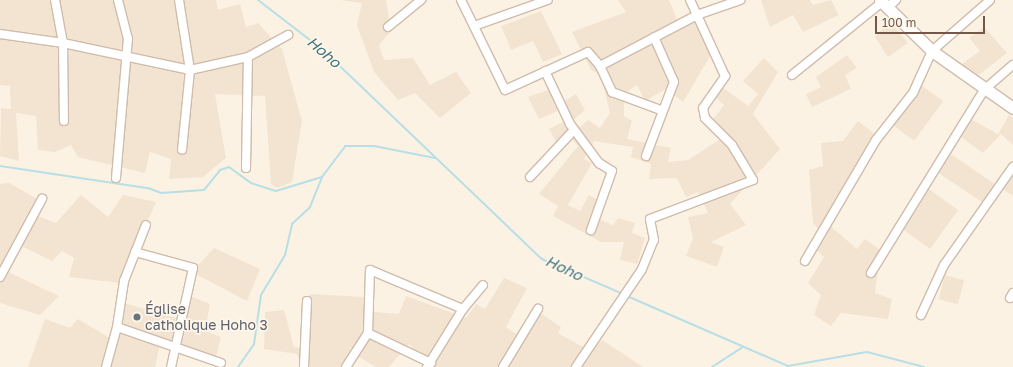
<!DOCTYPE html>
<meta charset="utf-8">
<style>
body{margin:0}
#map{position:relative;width:1013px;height:367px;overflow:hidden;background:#fcf2e3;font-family:"Golos Text",sans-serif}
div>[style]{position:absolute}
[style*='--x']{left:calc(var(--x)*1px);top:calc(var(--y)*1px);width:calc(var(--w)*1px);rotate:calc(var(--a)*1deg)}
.residential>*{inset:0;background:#f3e4d1;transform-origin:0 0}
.stream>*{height:2px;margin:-1px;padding:0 1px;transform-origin:1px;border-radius:1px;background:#b7dfe5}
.roads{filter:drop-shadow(1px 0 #cfbcac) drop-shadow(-1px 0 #cfbcac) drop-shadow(0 1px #cfbcac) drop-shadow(0 -1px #cfbcac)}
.street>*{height:8px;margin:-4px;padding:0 4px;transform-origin:4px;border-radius:4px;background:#fff}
.secondary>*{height:11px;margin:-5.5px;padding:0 5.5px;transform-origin:5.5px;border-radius:5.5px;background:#fff}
.dots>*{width:11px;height:11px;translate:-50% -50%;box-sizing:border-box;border:2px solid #fff6e9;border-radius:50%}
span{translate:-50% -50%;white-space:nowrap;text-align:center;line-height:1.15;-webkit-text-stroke:3.5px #fff6e9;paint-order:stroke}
.worship-label{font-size:14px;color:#5b616d}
.left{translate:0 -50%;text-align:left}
.water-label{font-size:15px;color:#407680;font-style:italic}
.scale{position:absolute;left:875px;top:16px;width:110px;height:18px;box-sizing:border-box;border:2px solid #735849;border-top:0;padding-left:5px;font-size:12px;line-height:14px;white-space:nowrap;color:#735849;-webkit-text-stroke:3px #fff6e9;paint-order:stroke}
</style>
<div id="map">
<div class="residential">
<div style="clip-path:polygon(0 0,216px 0,218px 10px,240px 4px,246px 27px,258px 23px,282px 49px,302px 121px,292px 182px,277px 188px,271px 184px,265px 96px,215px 94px,226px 158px,203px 177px,169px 179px,171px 159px,150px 152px,145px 173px,78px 157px,71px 145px,55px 152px,38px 150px,36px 116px,16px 113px,19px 161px,0 156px,1px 108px,11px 109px,10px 86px,0 85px)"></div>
<div style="clip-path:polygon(340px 0,386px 0,391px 31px,379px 45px,384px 60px,413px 58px,430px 85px,456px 72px,471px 93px,440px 118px,415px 93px,398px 100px,374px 72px,357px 25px,362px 3px)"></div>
<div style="clip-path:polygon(618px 0,669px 0,680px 27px,697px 18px,715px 48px,683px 102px,666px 89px,645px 101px,637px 85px,624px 94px,624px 116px,632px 121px,627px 139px,671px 148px,668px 162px,688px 160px,722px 138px,709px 125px,724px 105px,715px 97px,722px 87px,748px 106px,758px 94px,743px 81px,764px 58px,778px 72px,753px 114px,780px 149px,730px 204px,746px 225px,711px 242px,724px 247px,717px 267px,686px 256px,693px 238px,688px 217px,708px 213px,698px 192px,686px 197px,677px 178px,649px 179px,651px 164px,631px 157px,633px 147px,594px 141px,584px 159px,592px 163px,568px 205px,580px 211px,589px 195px,600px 201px,594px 217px,613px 225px,618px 218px,635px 223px,632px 233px,645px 238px,637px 264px,620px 260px,624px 242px,601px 242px,553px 216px,558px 206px,539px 194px,578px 146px,570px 137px,558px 145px,549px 129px,565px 121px,560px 110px,539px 119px,528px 97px,554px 88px,560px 104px,576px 94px,585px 110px,570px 123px,573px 133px,588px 120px,600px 128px,610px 113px,601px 75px,591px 70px,572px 32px,626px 12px)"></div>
<div style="clip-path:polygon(761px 0,810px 0,813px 5px,831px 0,839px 15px,803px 32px,793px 15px,770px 27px)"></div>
<div style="clip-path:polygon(541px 11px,562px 54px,543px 62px,533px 41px,511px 50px,501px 26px)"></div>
<div style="clip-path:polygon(890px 21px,908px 43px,888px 57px,875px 37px)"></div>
<div style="clip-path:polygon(984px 27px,1007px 53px,976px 77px,959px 66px,980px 51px,969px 38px)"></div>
<div style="clip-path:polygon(847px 55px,857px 68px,845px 75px,851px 89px,812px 107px,806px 94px,821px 87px,816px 77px)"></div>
<div style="left:918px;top:83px;width:31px;height:49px;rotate:36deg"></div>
<div style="clip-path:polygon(1009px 115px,1013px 118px,1013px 145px,1001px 134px,983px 153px,957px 134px,969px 118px,998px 134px)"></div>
<div style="clip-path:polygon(858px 121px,879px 137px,828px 224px,857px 249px,865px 239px,887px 255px,878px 267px,875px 293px,892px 299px,888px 319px,841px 313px,831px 326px,814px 315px,821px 295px,808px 283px,824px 257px,812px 246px,823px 233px,813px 223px,809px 170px,823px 166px,821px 143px,843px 141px)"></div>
<div style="clip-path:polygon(945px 150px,999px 187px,1013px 169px,1013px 196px,1001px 188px,988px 206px,934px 170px)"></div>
<div style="clip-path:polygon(9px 183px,39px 200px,35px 215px,56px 223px,81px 195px,108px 217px,123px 195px,156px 202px,120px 283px,69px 277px,74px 258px,62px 251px,52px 261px,19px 245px,4px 270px,59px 296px,40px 315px,0 303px,0 184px)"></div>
<div style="left:929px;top:189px;width:36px;height:48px;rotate:36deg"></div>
<div style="clip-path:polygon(214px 248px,260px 269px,247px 301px,192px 272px)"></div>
<div style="left:945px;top:275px;width:20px;height:25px;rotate:15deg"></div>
<div style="clip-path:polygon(504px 278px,527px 288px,506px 327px,522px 338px,540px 313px,561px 327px,558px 333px,592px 352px,602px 340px,643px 367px,430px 367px,409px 344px,389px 367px,376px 367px,359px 357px,349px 367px,302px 367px,297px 354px,264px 349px,265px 312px,284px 310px,294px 347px,302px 348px,310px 294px,365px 297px,365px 311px,399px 314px,406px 296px,466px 318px,476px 304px,485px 309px)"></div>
<div style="clip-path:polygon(185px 294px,210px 304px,205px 331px,221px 337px,215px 362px,160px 345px,155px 367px,28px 367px,45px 319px,70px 328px,78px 319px,113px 340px,120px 302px,176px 318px)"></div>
</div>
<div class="stream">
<div style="--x:258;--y:0;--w:82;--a:37.6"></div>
<div style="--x:323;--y:50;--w:303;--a:43.7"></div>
<div style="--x:542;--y:259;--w:88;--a:23.4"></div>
<div style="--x:0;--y:166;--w:150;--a:8.5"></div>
<div style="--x:148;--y:188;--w:14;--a:21"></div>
<div style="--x:161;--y:193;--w:43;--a:-4"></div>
<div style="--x:204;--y:190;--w:26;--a:-51"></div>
<div style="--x:220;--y:170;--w:9;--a:-18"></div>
<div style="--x:229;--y:167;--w:27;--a:36"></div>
<div style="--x:251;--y:183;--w:26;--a:18"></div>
<div style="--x:276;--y:191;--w:48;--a:-16.9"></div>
<div style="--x:627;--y:296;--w:176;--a:23.5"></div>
<div style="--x:788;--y:366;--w:80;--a:-10"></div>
<div style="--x:867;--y:352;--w:59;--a:14.7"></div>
<div style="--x:238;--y:367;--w:28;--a:-55"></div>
<div style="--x:254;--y:344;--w:49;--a:-81.9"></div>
<div style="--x:261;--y:295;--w:47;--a:-59"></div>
<div style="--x:285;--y:255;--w:32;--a:-77"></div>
<div style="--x:292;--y:224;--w:25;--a:-43"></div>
<div style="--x:310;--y:207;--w:32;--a:-68"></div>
<div style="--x:322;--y:177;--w:39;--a:-53"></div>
<div style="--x:345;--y:146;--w:29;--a:0"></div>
<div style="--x:374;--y:146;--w:62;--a:11.1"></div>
<div style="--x:712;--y:367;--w:37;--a:-33"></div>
</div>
<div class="roads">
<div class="street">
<div style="--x:55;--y:0;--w:44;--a:79.5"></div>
<div style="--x:63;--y:43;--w:78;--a:89.3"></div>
<div style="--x:179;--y:0;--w:71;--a:81.1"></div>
<div style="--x:190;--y:70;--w:80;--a:95.7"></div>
<div style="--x:461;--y:0;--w:100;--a:63.9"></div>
<div style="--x:505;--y:90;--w:91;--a:-24.6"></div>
<div style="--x:588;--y:52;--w:18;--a:49"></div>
<div style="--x:600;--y:66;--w:29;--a:65"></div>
<div style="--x:612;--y:92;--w:54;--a:20.4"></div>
<div style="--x:887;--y:8;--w:12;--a:-42"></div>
<div style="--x:474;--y:26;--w:78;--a:-19.4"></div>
<div style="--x:388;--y:27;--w:43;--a:-39.3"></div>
<div style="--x:0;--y:34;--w:64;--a:8.1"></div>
<div style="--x:63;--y:43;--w:130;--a:12"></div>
<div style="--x:190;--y:70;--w:59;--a:-12.6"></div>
<div style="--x:248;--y:57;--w:46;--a:-28.8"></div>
<div style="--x:600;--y:66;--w:110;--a:-27.7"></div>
<div style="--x:697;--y:15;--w:46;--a:-19.2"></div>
<div style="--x:545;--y:71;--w:59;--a:64.7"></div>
<div style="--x:570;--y:124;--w:49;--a:53.4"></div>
<div style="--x:599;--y:163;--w:15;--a:32"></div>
<div style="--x:612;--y:171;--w:63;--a:109.6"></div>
<div style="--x:792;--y:75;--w:116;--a:-39"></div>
<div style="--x:646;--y:156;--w:79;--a:-69.3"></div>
<div style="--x:674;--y:82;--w:49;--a:-114"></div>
<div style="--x:246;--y:168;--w:111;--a:-89"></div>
<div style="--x:530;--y:177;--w:64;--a:-46.9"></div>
<div style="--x:116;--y:178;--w:140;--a:-85.1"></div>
<div style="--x:128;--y:39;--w:40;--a:-104.4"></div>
<div style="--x:135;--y:252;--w:60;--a:15.4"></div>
<div style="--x:193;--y:268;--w:101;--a:102.5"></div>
<div style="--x:805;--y:261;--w:140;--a:-59.6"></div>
<div style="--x:876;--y:140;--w:60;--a:-51.8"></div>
<div style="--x:913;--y:93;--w:46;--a:-65.7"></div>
<div style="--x:932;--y:51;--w:77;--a:-41.3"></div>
<div style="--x:871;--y:273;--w:215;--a:-58.3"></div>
<div style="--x:984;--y:90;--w:38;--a:-41"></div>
<div style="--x:0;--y:277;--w:89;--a:-61.7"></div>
<div style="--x:1010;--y:298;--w:6;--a:-59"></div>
<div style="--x:921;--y:315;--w:55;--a:-65.3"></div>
<div style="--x:944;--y:265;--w:120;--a:-54.9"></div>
<div style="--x:117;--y:327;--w:110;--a:19.1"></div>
<div style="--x:368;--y:333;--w:70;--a:25.5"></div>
<div style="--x:106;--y:367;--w:41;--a:-74.6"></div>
<div style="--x:117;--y:327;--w:47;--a:-81.3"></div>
<div style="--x:124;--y:281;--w:60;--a:-68.6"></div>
<div style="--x:304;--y:367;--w:66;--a:-87.4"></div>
<div style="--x:346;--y:367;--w:40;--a:-57.1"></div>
<div style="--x:368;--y:333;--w:63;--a:-88.2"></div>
<div style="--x:370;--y:270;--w:101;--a:22.8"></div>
<div style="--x:427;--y:367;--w:68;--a:-58.2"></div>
<div style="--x:463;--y:309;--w:31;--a:-50"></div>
<div style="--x:503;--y:367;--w:68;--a:-58.9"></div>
<div style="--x:576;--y:367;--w:118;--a:-56"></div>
<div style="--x:642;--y:269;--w:31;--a:-68"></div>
<div style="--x:654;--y:240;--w:21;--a:-101"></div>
<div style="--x:650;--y:219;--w:110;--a:-20.7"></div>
<div style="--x:753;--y:180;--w:41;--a:-121"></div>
<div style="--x:732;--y:145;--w:38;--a:-135"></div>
<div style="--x:705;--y:118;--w:10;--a:-101"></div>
<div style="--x:703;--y:108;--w:39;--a:-55"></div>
<div style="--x:725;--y:76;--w:84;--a:-114.7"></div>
</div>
<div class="secondary">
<div style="--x:880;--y:0;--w:73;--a:44.4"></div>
<div style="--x:932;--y:51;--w:99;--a:35.1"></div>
</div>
</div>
<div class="dots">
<div style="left:137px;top:317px;background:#6b7280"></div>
</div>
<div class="worship-label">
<span class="left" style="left:145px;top:317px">Église<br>catholique Hoho 3</span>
</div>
<div class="water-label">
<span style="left:324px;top:52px;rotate:41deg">Hoho</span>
<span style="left:564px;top:268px;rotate:25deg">Hoho</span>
</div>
<div class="scale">100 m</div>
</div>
